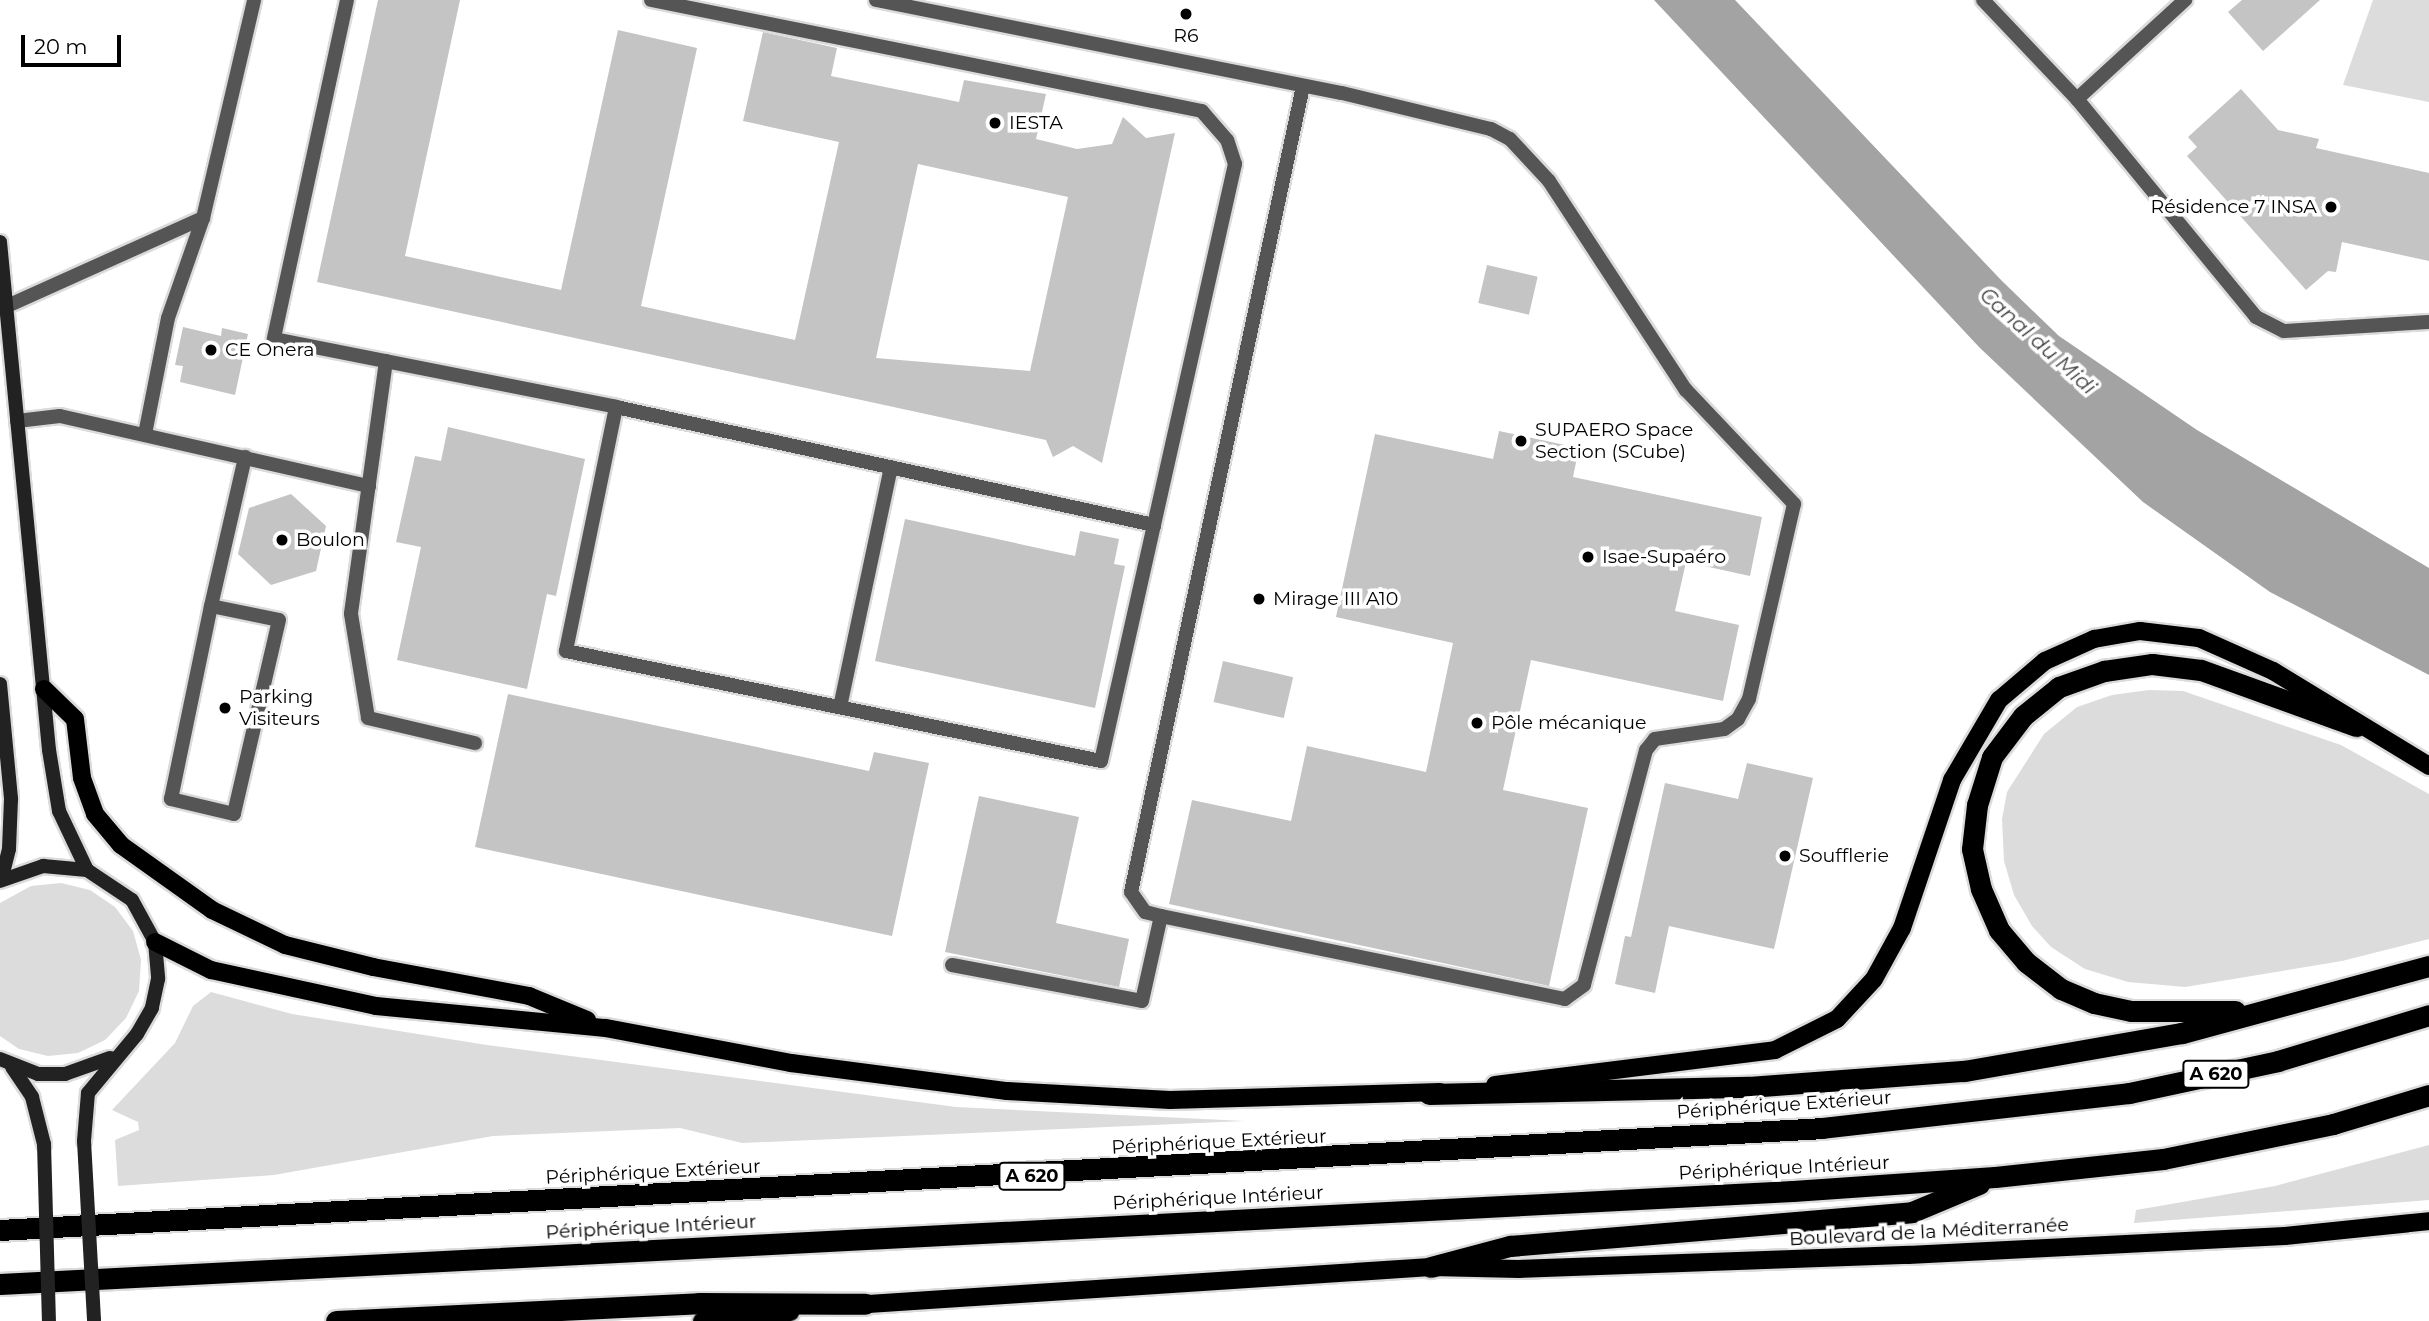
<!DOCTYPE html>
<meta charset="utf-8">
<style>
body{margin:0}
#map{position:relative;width:2429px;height:1321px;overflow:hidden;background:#fff;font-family:Montserrat,sans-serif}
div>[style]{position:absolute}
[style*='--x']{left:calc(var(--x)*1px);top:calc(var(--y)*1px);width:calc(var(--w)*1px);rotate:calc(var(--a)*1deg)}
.green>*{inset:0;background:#dcdcdc}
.water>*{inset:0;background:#a3a3a3}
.building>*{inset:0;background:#c4c4c4;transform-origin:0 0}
.roads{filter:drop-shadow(2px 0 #dbdbdb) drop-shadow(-2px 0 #dbdbdb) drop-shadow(0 2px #dbdbdb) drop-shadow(0 -2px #dbdbdb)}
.lane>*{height:14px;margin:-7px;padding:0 7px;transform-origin:7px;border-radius:7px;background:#555}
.street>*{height:14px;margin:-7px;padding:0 7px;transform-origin:7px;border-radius:7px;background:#555}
.secondary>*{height:14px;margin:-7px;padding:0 7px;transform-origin:7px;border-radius:7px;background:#222}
.primary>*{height:18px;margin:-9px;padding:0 9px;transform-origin:9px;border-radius:9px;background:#000}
.highway>*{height:21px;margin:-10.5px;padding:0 10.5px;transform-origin:10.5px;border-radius:10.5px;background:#000}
.secondary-bridge>*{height:14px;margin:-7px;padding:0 7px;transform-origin:7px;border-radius:7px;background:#222}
.dots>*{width:19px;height:19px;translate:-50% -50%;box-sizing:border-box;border:4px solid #fff;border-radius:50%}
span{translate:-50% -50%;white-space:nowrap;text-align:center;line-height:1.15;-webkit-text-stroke:7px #fff;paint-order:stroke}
.shield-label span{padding:2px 5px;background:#fff;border:2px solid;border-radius:5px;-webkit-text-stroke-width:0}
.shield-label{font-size:18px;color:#000;font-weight:700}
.poi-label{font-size:19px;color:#000}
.left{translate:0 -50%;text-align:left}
.right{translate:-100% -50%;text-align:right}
.street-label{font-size:19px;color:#000}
.water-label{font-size:21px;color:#444;font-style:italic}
.scale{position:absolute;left:21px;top:35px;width:100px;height:32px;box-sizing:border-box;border:4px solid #000;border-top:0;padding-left:9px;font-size:21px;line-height:24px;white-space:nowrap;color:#000;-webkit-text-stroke:5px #fff;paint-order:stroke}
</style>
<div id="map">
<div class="green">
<div style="clip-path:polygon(2373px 0,2429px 0,2429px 102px,2343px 85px)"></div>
<div style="clip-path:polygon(2149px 690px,2183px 691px,2341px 745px,2429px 794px,2429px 939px,2342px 961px,2185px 987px,2128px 982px,2085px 969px,2051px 947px,2032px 926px,2014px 895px,2004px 861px,2002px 819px,2007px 792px,2044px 734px,2077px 707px,2112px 695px)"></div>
<div style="clip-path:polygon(61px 883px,90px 890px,115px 907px,133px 931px,141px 960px,139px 991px,126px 1018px,105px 1040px,78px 1053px,48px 1056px,19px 1049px,0 1036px,0 903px,31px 886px)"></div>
<div style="clip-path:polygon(211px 992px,292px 1014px,487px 1045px,956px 1107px,1245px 1121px,742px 1143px,680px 1128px,493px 1136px,274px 1175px,118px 1186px,115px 1140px,139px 1130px,138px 1122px,112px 1110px,175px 1043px,193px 1006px)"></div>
<div style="clip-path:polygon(2429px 1145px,2429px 1200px,2134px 1223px,2136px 1210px,2275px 1186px)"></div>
</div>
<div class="water">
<div style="clip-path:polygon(1654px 0,1735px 0,2002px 281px,2059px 336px,2197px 430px,2429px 568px,2429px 675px,2270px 592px,2143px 502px,1980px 348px)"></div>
</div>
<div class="building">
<div style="clip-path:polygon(evenodd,378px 0,460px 0,405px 256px,561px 290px,618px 30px,697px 48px,641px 306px,795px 340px,839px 142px,743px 121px,763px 32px,837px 48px,831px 76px,959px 102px,964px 80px,1046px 94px,1036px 139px,1077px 149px,1112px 144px,1123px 117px,1146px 138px,1175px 133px,1102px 463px,1073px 446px,1053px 457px,1046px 440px,317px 282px,378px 0,918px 164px,1068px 197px,1030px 371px,876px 358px,918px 164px)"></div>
<div style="clip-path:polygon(2242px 0,2320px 0,2263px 51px,2228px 12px)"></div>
<div style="clip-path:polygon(2241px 89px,2278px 130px,2319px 139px,2316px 148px,2429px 173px,2429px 261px,2342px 242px,2336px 272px,2328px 271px,2306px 290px,2187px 156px,2197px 147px,2188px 137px)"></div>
<div style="left:1487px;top:265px;width:52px;height:39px;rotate:13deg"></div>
<div style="clip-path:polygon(183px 327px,221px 336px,222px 328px,248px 334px,235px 395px,180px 382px,183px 366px,175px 365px)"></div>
<div style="clip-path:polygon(448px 427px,585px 459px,556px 596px,547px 594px,527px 689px,397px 660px,421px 547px,396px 542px,415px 456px,441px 461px)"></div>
<div style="clip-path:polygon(1499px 431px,1579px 448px,1573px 477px,1762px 517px,1750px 576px,1686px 562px,1675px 611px,1739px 625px,1723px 701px,1531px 660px,1503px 790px,1588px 808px,1549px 986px,1169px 904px,1192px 800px,1291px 821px,1307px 746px,1426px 772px,1453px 643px,1336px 617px,1375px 434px,1493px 459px)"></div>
<div style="clip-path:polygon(291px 494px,326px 526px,316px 571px,271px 585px,238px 554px,249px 508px)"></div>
<div style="clip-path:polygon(905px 519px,1075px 556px,1080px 531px,1119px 539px,1114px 564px,1125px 566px,1095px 708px,875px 661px)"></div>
<div style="left:1223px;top:661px;width:72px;height:42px;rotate:13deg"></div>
<div style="clip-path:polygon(508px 694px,869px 771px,874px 752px,929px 763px,892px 936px,475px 847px)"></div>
<div style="clip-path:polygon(1747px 763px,1813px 778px,1774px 949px,1669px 926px,1655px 993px,1615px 984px,1625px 936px,1631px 937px,1665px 783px,1738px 799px)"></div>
<div style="clip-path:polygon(979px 796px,1079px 817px,1056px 923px,1129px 939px,1119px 987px,945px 952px)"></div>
</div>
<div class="roads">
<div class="lane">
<div style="--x:347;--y:0;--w:347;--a:102.2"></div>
<div style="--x:274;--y:339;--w:349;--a:11.2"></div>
<div style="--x:616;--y:407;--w:249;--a:101.6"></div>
<div style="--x:566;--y:651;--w:546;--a:11.62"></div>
<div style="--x:1101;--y:761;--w:612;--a:-77.35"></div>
<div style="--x:1235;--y:164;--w:25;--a:-108"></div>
<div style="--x:1227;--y:140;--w:38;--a:-131"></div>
<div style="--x:1202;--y:111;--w:562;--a:-168.61"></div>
<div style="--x:876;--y:0;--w:475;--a:11.3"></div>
<div style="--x:1342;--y:93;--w:153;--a:13.6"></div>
<div style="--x:1491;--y:129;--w:21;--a:28"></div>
<div style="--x:1510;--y:139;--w:57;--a:47.1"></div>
<div style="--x:1549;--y:181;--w:250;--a:56.8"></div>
<div style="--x:1686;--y:390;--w:157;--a:46.5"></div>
<div style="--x:1794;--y:504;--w:200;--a:103"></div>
<div style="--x:1749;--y:699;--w:23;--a:119"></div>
<div style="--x:1738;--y:719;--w:17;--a:144"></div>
<div style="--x:1724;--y:729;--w:70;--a:171.8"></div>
<div style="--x:1655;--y:739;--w:14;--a:129"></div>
<div style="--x:1646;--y:750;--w:243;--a:104.8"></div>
<div style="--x:1584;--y:985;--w:24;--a:144"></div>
<div style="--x:1565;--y:999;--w:412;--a:-168.4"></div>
<div style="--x:1161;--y:916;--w:16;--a:-166"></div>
<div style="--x:1145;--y:912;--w:24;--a:-125"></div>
<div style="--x:1131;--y:892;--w:824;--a:-77.95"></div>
<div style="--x:5;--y:307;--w:217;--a:-24.2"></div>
<div style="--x:386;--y:361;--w:255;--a:97.9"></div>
<div style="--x:351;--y:614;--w:105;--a:80.7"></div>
<div style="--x:368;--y:718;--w:110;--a:13.2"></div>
<div style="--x:616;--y:407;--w:551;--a:12.37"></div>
<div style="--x:17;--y:421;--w:43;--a:-6.6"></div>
<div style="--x:60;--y:416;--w:317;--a:12.8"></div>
<div style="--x:145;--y:434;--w:118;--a:-78.8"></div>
<div style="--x:168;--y:318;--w:106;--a:-70.7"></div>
<div style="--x:203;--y:218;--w:224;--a:-76.8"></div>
<div style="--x:211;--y:606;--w:69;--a:11.6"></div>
<div style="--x:279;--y:620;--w:199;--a:103.1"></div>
<div style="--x:234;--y:814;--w:65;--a:-166.6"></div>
<div style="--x:171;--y:799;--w:197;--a:-78.3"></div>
<div style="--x:211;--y:606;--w:153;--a:-77.1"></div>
<div style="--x:840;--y:707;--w:245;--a:-78"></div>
<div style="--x:952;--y:965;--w:193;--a:10.7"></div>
<div style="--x:1142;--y:1001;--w:87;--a:-77.4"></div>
</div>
<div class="street">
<div style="--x:1983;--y:0;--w:137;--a:46.5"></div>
<div style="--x:2077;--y:99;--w:282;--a:50.6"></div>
<div style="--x:2256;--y:317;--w:31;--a:27"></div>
<div style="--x:2284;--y:331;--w:145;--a:-3.6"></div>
<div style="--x:2077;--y:99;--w:147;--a:-42.5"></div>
</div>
<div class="secondary">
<div style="--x:0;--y:242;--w:510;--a:84.49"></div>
<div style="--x:49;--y:750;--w:62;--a:80.7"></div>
<div style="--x:59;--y:811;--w:65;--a:64.6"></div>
<div style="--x:0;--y:684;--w:116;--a:84.5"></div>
<div style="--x:11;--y:799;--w:50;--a:92.3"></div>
<div style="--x:9;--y:849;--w:32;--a:104"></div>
<div style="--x:0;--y:881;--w:46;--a:-19.2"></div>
<div style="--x:43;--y:866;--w:44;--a:5.2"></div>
<div style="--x:87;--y:870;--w:54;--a:33.7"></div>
<div style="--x:132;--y:900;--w:48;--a:61.3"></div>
<div style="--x:155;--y:942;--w:37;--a:85"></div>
<div style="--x:158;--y:979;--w:30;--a:102"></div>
<div style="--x:152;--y:1008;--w:30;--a:120"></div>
<div style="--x:137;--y:1034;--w:77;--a:129.7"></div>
<div style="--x:88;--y:1093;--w:48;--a:94.8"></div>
<div style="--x:0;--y:1059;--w:41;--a:21.5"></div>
<div style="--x:38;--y:1074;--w:27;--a:0"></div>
<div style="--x:65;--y:1074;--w:48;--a:-19.6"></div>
<div style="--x:12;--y:1067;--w:36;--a:56"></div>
<div style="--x:32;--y:1097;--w:49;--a:75.7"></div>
</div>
<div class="primary">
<div style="--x:44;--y:689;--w:43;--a:44.1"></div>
<div style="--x:75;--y:719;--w:59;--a:83.2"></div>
<div style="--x:82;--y:778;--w:38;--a:70"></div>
<div style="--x:95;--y:814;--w:40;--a:50"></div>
<div style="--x:121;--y:845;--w:112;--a:35.5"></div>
<div style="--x:212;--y:910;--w:81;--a:25.6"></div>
<div style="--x:285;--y:945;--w:91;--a:14"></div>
<div style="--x:373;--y:967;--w:159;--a:10.5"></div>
<div style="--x:529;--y:996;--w:63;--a:22.5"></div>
<div style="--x:155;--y:942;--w:63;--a:26.6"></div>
<div style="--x:211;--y:970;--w:169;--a:12.3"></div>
<div style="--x:376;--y:1006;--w:231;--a:5.5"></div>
<div style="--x:606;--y:1028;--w:188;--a:10.7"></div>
<div style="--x:791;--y:1063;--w:218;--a:7.4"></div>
<div style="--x:1007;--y:1091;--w:163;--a:3.2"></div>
<div style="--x:1170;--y:1100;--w:270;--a:-1.7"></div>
<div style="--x:1495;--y:1085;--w:282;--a:-7.1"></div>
<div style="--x:1775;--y:1050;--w:69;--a:-26.6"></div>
<div style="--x:1837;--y:1019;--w:54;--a:-47.2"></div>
<div style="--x:1874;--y:979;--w:58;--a:-61.2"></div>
<div style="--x:1902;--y:928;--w:156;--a:-71.3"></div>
<div style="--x:1952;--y:780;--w:93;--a:-59.6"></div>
<div style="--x:1999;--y:700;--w:60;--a:-40.3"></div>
<div style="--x:2045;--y:661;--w:54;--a:-24.2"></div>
<div style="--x:2094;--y:639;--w:47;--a:-9.9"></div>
<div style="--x:2140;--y:631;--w:59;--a:6.8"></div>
<div style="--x:2199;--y:638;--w:81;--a:24"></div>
<div style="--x:2273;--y:671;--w:183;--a:31.3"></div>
<div style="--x:853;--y:1305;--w:579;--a:-3.76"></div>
<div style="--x:1431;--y:1267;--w:88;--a:1.3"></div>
<div style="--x:1519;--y:1269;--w:389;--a:-2.1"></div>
<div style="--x:1908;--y:1255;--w:377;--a:-2.9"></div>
<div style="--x:2285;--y:1236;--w:145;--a:-5.9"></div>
<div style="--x:702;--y:1321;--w:89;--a:-5.8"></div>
</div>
<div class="highway">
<div style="--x:2235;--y:1011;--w:104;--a:180"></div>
<div style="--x:2131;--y:1011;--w:38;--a:-168"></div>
<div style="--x:2094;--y:1003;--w:36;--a:-157"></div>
<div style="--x:2061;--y:989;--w:44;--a:-142.4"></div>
<div style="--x:2026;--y:962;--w:42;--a:-130.2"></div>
<div style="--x:1999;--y:930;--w:45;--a:-113.7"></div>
<div style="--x:1981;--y:889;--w:41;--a:-102.7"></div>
<div style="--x:1972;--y:849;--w:44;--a:-83.5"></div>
<div style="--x:1977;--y:805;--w:50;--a:-72.6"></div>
<div style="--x:1992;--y:757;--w:51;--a:-52.9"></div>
<div style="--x:2023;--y:716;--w:46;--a:-38.9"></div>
<div style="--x:2059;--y:687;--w:48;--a:-19.6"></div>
<div style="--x:2104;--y:671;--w:49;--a:-8.3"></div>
<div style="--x:2152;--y:664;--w:49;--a:7"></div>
<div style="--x:2201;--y:670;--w:165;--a:19.9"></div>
<div style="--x:1429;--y:1094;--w:320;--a:-1.3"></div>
<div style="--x:1749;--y:1087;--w:216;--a:-4.3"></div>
<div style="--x:1964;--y:1071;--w:221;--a:-9.9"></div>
<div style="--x:2182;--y:1033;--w:256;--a:-15.2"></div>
<div style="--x:0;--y:1230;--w:1825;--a:-3.2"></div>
<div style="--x:1822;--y:1128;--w:309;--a:-6.5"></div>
<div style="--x:2129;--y:1093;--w:152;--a:-12.1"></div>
<div style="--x:2278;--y:1061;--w:158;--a:-16.9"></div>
<div style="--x:1431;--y:1267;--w:82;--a:-14.9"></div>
<div style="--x:1510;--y:1246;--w:403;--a:-4.8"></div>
<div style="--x:1912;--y:1212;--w:73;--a:-22.7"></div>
<div style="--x:0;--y:1284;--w:1795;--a:-2.97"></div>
<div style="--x:1793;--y:1191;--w:202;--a:-4"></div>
<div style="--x:1995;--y:1177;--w:169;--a:-6.1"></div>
<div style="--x:2163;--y:1159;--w:174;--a:-11.6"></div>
<div style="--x:2333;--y:1124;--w:100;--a:-16.8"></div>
<div style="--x:336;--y:1321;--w:363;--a:-2.8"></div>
<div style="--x:699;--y:1303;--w:166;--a:0.3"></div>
</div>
</div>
<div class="secondary-bridge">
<div style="--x:84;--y:1141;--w:180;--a:86.8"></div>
<div style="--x:44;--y:1144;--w:177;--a:88.4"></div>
</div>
<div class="dots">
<div style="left:1186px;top:14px;background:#000"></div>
<div style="left:995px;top:123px;background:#000"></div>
<div style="left:2331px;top:207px;background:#000"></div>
<div style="left:211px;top:350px;background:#000"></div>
<div style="left:1521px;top:441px;background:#000"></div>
<div style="left:282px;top:540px;background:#000"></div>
<div style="left:1588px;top:557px;background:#000"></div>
<div style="left:1259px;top:599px;background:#000"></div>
<div style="left:225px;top:708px;background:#000"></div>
<div style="left:1477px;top:723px;background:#000"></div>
<div style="left:1785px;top:856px;background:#000"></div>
</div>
<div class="shield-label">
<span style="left:2216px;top:1074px">A 620</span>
<span style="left:1032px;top:1176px">A 620</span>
</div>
<div class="poi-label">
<span style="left:1186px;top:36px">R6</span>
<span class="left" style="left:1009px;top:123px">IESTA</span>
<span class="right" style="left:2317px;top:207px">Résidence 7 INSA</span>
<span class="left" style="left:225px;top:350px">CE Onera</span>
<span class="left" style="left:1535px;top:441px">SUPAERO Space<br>Section (SCube)</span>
<span class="left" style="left:296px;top:540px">Boulon</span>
<span class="left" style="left:1602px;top:557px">Isae-Supaéro</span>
<span class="left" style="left:1273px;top:599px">Mirage III A10</span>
<span class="left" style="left:239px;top:708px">Parking<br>Visiteurs</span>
<span class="left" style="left:1491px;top:723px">Pôle mécanique</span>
<span class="left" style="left:1799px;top:856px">Soufflerie</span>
</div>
<div class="street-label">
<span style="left:1784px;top:1105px;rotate:-4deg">Périphérique Extérieur</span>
<span style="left:1219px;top:1142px;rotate:-3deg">Périphérique Extérieur</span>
<span style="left:1784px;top:1168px;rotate:-3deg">Périphérique Intérieur</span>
<span style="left:653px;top:1172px;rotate:-3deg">Périphérique Extérieur</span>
<span style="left:1218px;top:1198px;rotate:-3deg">Périphérique Intérieur</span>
<span style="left:651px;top:1227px;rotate:-3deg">Périphérique Intérieur</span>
<span style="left:1929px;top:1232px;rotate:-3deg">Boulevard de la Méditerranée</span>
</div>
<div class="water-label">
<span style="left:2038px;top:341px;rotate:42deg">Canal du Midi</span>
</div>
<div class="scale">20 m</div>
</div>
